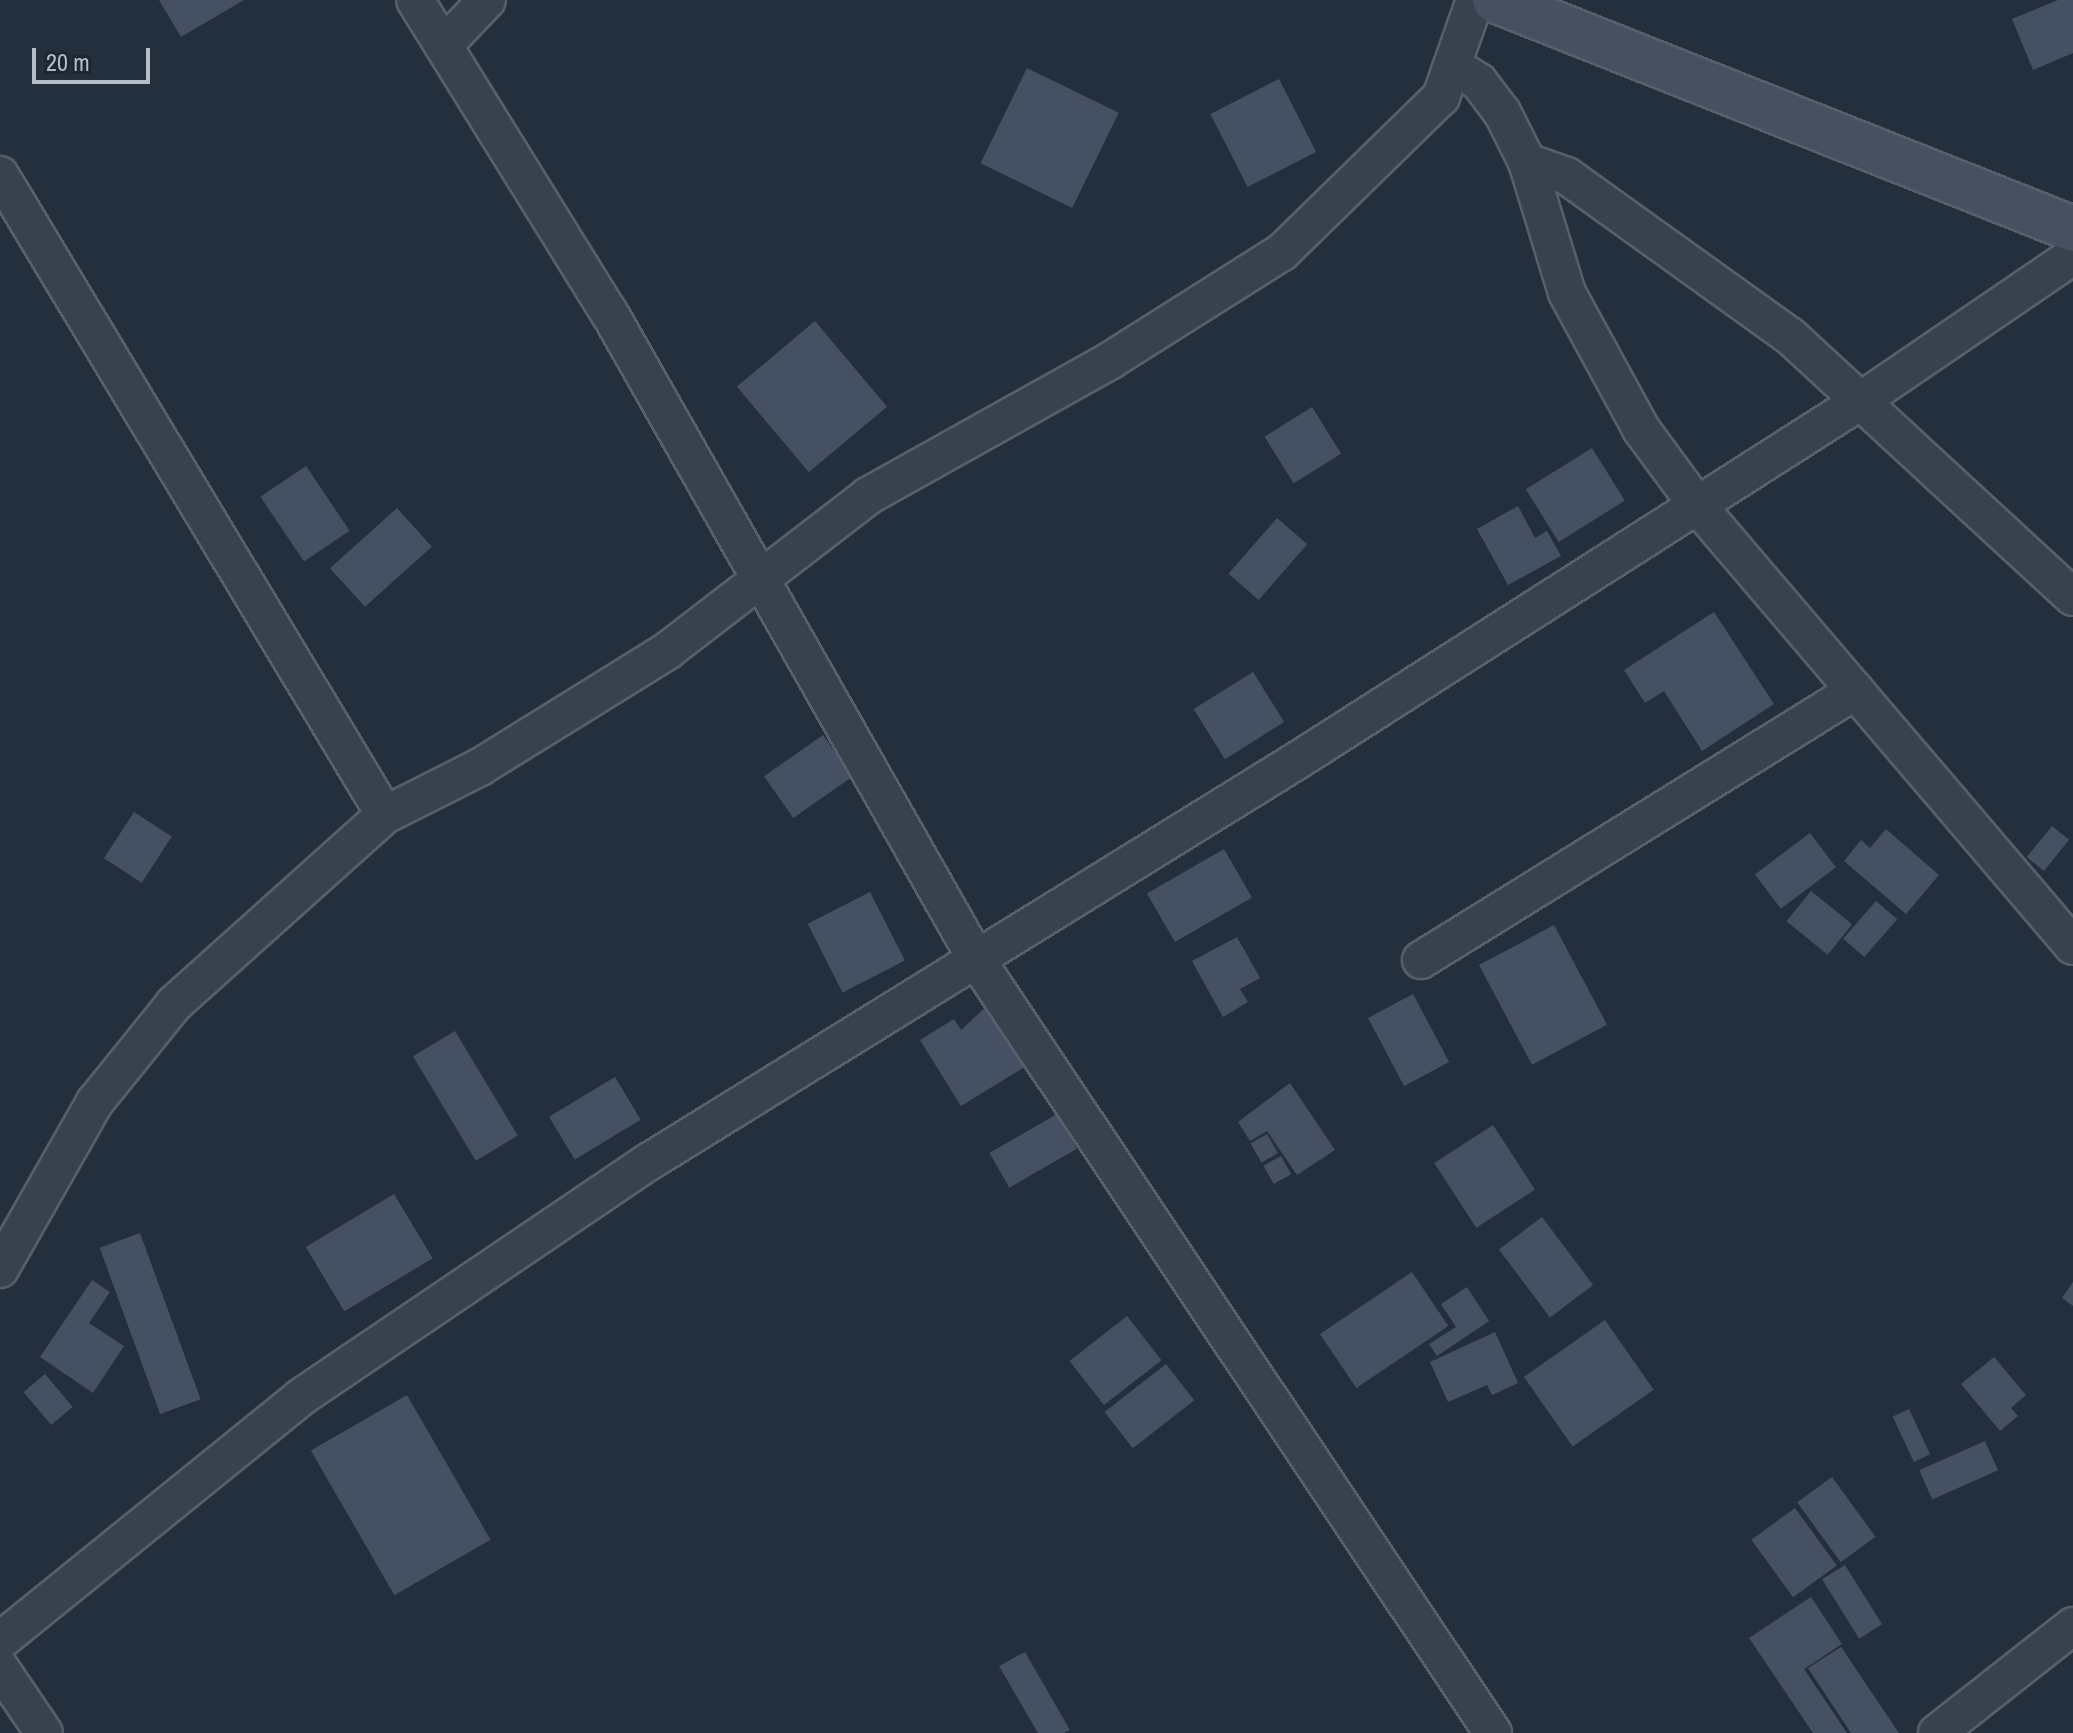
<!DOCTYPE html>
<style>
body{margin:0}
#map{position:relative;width:2073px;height:1733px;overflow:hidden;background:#242f3e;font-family:"Archivo Narrow",sans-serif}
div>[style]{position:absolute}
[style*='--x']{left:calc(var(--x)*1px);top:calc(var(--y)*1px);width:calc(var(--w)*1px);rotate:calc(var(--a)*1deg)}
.building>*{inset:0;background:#455162;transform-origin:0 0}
.roads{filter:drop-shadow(2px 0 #565f6c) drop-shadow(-2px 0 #565f6c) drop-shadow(0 2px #565f6c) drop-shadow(0 -2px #565f6c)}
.street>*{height:36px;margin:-18px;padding:0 18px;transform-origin:18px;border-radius:18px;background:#38414e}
.secondary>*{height:44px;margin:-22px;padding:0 22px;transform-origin:22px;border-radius:22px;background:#465061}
span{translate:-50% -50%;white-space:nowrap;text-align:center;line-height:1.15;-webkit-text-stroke:7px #1d2633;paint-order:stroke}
.scale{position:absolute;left:32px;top:48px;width:118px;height:36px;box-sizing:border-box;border:4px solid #b4bcc9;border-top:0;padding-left:10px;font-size:24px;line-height:28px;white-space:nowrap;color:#b4bcc9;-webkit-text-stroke:6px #1d2633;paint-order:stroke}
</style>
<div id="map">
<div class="building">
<div style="clip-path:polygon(159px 0,244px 0,181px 37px)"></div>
<div style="clip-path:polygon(2058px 0,2073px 0,2073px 53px,2033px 70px,2012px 19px)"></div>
<div style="left:1027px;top:68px;width:102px;height:106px;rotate:26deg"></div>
<div style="left:1279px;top:79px;width:82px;height:77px;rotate:63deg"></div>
<div style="left:815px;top:321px;width:112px;height:102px;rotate:50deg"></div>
<div style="left:1312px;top:407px;width:55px;height:56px;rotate:58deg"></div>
<div style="left:1592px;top:448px;width:62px;height:78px;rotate:58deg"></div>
<div style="left:306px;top:466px;width:78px;height:55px;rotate:56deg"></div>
<div style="clip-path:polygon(1518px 506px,1535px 538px,1547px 531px,1561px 556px,1508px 585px,1477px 529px)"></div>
<div style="left:397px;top:508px;width:52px;height:90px;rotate:48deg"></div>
<div style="left:1277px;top:518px;width:40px;height:74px;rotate:41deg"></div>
<div style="clip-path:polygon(1714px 612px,1774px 704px,1702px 751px,1664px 691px,1645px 703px,1624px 670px)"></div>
<div style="left:1253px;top:672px;width:59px;height:70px;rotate:58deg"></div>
<div style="left:823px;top:735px;width:51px;height:72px;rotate:55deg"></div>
<div style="left:134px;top:812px;width:45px;height:55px;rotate:33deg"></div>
<div style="left:2052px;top:826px;width:22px;height:40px;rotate:39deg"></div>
<div style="clip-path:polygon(1886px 829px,1939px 875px,1906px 914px,1844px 861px,1861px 840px,1870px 848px)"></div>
<div style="left:1810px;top:833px;width:43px;height:69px;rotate:53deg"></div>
<div style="left:1224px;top:849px;width:56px;height:89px;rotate:60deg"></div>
<div style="left:1811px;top:891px;width:53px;height:39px;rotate:39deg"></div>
<div style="left:870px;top:892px;width:77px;height:70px;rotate:63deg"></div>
<div style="left:1876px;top:901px;width:28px;height:50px;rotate:41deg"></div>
<div style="left:1554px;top:925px;width:113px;height:85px;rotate:62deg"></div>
<div style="clip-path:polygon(1237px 937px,1260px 978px,1240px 989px,1248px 1002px,1223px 1017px,1192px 961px)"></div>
<div style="left:1413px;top:994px;width:77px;height:51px;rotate:62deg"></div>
<div style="clip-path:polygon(990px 1003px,1028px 1065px,961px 1106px,920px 1040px,954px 1019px,961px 1030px)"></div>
<div style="left:455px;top:1031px;width:122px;height:49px;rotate:59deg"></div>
<div style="left:615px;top:1077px;width:50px;height:77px;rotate:59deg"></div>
<div style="clip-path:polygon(1290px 1083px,1335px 1150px,1297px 1175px,1267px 1131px,1250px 1141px,1238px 1122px)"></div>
<div style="left:1057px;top:1114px;width:40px;height:78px;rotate:60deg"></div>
<div style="left:1493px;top:1125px;width:77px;height:70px;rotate:57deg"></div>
<div style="left:1267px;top:1134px;width:22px;height:19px;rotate:60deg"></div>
<div style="left:1281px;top:1156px;width:21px;height:20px;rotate:61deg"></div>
<div style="left:394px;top:1194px;width:75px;height:103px;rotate:59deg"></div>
<div style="left:1542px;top:1217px;width:85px;height:54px;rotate:53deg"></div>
<div style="left:140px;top:1233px;width:177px;height:43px;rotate:70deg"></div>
<div style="left:1412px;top:1272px;width:65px;height:111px;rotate:56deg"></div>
<div style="clip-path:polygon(92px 1280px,110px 1292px,89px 1323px,124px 1346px,93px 1393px,40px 1357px)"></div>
<div style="clip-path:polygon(2073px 1282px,2073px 1306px,2062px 1298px)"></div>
<div style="clip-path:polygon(1467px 1287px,1489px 1321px,1437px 1356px,1429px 1344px,1456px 1327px,1441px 1304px)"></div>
<div style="left:1127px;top:1316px;width:56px;height:73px;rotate:52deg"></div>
<div style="left:1605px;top:1320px;width:85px;height:99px;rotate:55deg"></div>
<div style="clip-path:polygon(1495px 1332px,1518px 1383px,1492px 1395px,1487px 1385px,1448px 1402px,1430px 1362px)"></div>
<div style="clip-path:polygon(1994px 1357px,2026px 1395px,2011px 1408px,2018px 1416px,2000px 1431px,1961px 1384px)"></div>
<div style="left:1166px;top:1364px;width:46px;height:78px;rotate:52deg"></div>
<div style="left:45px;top:1374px;width:43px;height:28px;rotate:50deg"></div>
<div style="left:407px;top:1395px;width:167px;height:111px;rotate:60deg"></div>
<div style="left:1909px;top:1409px;width:50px;height:18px;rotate:65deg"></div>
<div style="left:1985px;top:1441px;width:32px;height:72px;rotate:66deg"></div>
<div style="left:1832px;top:1477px;width:74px;height:43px;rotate:54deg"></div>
<div style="left:1795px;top:1508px;width:71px;height:54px;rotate:54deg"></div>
<div style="left:1845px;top:1565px;width:70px;height:27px;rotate:58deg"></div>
<div style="clip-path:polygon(1811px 1597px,1842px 1644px,1804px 1669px,1847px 1733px,1813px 1733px,1749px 1638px)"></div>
<div style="clip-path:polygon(1841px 1647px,1899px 1733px,1851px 1733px,1808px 1668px)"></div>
<div style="clip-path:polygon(1025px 1652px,1070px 1730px,1064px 1733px,1038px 1733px,999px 1666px)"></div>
</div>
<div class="roads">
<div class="street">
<div style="--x:415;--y:0;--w:370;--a:58.2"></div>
<div style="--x:610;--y:314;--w:745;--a:60.41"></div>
<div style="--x:978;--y:962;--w:927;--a:56.26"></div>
<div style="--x:444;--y:45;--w:62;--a:-46.3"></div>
<div style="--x:1455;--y:67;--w:28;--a:32"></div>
<div style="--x:1479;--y:82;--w:38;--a:53"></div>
<div style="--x:1502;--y:112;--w:56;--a:63.4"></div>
<div style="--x:1527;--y:162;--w:137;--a:73"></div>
<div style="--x:1567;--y:293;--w:155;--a:61.4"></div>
<div style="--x:1641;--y:429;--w:93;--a:53.7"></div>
<div style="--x:1696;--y:504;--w:581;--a:49.54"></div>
<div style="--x:1527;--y:162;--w:42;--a:19.3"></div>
<div style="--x:1567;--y:176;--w:274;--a:35.7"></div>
<div style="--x:1790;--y:336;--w:385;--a:42.7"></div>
<div style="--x:0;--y:175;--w:747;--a:58.97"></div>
<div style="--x:1421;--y:960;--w:511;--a:-31.79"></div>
<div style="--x:0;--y:1269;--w:192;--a:-60.4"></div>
<div style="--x:95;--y:1102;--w:126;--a:-51.1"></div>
<div style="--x:174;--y:1004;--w:283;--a:-41.9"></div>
<div style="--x:385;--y:815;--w:106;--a:-26.8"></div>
<div style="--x:480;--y:767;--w:220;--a:-31.8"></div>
<div style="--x:667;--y:651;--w:254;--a:-37.6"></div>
<div style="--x:868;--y:496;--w:278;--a:-29.2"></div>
<div style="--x:1111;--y:360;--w:202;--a:-32.3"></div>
<div style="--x:1282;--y:252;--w:222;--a:-44.3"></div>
<div style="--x:1441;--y:97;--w:103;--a:-70.7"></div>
<div style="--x:0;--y:1641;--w:387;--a:-39"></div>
<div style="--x:301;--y:1397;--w:421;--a:-34.1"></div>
<div style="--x:650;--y:1161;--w:762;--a:-31.75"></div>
<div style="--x:1298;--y:760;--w:665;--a:-32.54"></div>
<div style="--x:1859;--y:402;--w:259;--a:-34.3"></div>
<div style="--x:0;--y:1668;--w:78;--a:55.9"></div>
<div style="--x:1937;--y:1733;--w:173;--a:-38.2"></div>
</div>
<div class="secondary">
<div style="--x:1495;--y:0;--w:622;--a:21.61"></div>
</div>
</div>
<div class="scale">20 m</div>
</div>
